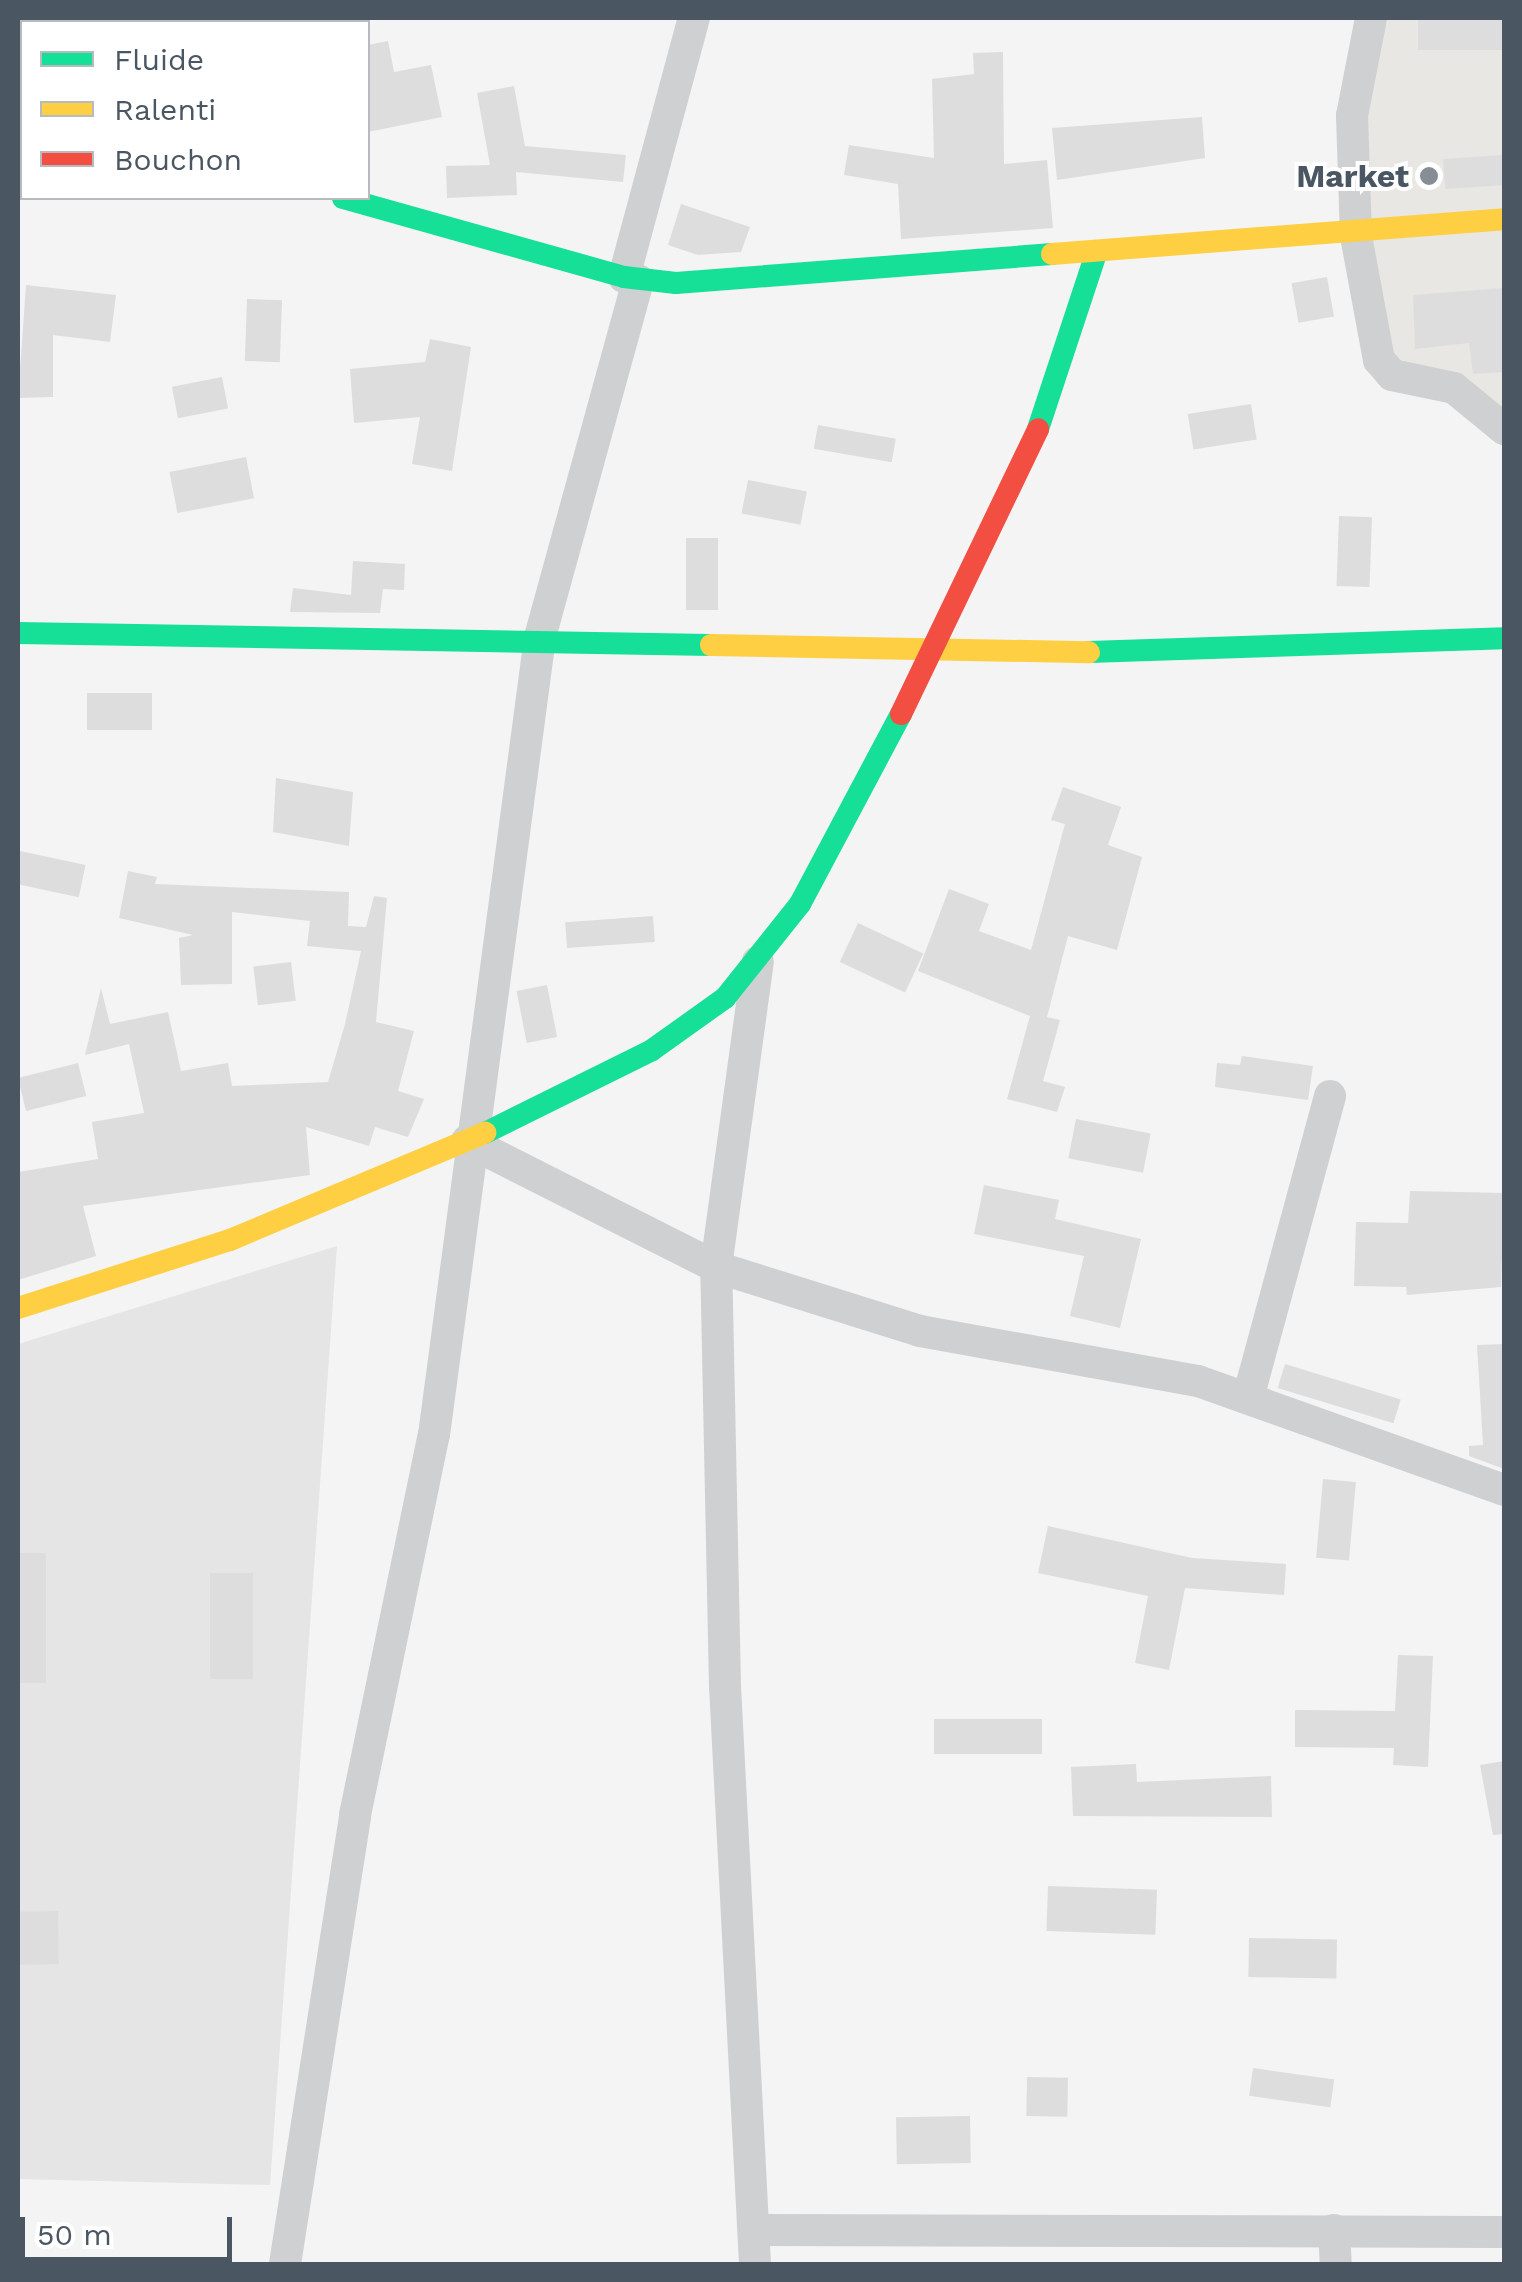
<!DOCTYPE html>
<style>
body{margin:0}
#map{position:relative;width:1522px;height:2282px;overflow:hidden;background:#f4f4f4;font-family:"Work Sans",sans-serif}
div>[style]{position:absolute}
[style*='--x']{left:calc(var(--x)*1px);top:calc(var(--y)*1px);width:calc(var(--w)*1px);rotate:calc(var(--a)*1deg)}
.commercial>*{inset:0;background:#e8e7e3}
.education>*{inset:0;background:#e6e5e6}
.building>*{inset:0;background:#ddddde;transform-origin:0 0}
.street>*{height:32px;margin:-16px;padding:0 16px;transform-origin:16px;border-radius:16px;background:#ced0d2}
.fast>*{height:22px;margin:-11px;padding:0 11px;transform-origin:11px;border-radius:11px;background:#16e098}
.slow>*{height:22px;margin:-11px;padding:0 11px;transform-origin:11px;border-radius:11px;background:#ffcf43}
.jam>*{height:22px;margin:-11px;padding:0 11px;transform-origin:11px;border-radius:11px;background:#f24e42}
.dots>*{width:28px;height:28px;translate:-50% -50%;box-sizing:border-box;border:5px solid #fff;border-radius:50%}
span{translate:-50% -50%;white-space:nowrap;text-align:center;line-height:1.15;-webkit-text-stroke:8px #fff;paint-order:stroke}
.poi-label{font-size:32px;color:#4a5661;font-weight:700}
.right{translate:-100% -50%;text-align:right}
.frame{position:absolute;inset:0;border:20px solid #4a5661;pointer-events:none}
.legend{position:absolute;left:20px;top:20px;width:350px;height:180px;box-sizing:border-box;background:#fff;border:2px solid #b7bbc0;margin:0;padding:12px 18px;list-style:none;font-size:30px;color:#4a5661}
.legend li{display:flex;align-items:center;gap:20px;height:50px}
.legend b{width:50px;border:2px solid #b7bbc0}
.scale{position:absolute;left:20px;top:2217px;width:212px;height:45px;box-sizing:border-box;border:5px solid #4a5661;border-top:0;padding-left:12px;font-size:30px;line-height:35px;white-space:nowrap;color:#4a5661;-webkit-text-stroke:8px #fff;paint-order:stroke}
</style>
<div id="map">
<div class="commercial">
<div style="clip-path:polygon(1371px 18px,1504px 18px,1504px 429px,1384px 369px,1356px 236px)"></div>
</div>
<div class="education">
<div style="clip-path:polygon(337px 1246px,270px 2185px,18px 2179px,18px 1344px)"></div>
</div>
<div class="building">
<div style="left:1418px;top:18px;width:86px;height:32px"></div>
<div style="clip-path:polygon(388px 41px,394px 72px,431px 65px,442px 117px,368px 132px,368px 45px)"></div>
<div style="clip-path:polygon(1003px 52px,1004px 164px,1047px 160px,1053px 228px,901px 239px,898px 184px,844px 175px,849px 145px,934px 158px,932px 79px,974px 74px,973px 53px)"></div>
<div style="clip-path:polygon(514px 86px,525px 146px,626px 155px,623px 182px,516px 172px,517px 195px,447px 198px,446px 166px,490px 165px,477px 93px)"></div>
<div style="clip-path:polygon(1202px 117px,1205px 158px,1057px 180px,1052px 128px)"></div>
<div style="left:1502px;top:155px;width:30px;height:59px;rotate:86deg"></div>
<div style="clip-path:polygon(681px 204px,750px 227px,741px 252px,698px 255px,668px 245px)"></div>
<div style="left:1327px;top:277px;width:40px;height:36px;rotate:80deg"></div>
<div style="clip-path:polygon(26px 285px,116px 295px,110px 342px,53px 335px,53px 397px,18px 398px)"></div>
<div style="clip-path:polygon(1504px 288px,1504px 372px,1473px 374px,1469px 343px,1415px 349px,1413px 295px)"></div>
<div style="left:247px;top:299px;width:35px;height:62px;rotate:2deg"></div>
<div style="clip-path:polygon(430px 339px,471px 347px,452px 471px,412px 464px,420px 417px,354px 423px,350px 369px,425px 362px)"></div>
<div style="left:222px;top:377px;width:32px;height:51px;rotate:79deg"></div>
<div style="left:1251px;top:404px;width:36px;height:64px;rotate:81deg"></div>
<div style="left:818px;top:425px;width:79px;height:24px;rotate:10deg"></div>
<div style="left:246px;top:457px;width:42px;height:78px;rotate:79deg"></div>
<div style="left:748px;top:480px;width:60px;height:34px;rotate:11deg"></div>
<div style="left:1339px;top:516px;width:33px;height:70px;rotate:2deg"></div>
<div style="left:686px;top:538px;width:32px;height:72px"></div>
<div style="clip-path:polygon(353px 561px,405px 564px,404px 590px,383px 589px,380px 613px,290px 612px,293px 588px,351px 595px)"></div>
<div style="left:152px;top:693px;width:37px;height:65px;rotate:90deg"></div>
<div style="clip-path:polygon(276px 778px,353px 792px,349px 846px,273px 832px)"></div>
<div style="clip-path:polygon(1063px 787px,1121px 807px,1108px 845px,1142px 857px,1117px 950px,1068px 936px,1047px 1017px,1060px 1020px,1043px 1081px,1065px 1087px,1057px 1112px,1007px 1099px,1030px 1016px,918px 971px,949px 889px,989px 904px,979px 931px,1031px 950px,1065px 824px,1051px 820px)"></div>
<div style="left:20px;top:851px;width:67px;height:33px;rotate:12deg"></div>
<div style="clip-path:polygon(128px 871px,157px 877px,155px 884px,349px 892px,348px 926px,366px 927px,374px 896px,387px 898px,376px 1022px,414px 1031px,398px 1091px,424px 1099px,408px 1137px,375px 1127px,369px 1146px,306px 1127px,310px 1175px,83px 1206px,96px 1256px,18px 1280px,18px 1172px,98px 1159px,92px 1122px,144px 1113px,129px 1044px,85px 1055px,101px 988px,110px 1024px,168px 1012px,181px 1071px,228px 1063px,232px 1086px,328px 1082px,345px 1024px,361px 951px,307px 946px,310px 921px,232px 912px,232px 984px,181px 985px,179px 938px,193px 935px,119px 918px)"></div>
<div style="left:653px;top:916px;width:26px;height:88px;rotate:86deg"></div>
<div style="left:858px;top:923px;width:72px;height:43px;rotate:25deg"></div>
<div style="left:291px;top:962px;width:39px;height:38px;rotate:83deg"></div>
<div style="left:547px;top:985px;width:53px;height:31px;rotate:79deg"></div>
<div style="clip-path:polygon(1242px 1056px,1313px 1066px,1308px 1100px,1215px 1087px,1217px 1063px,1240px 1065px)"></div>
<div style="left:78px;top:1063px;width:34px;height:62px;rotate:76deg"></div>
<div style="left:1076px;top:1119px;width:76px;height:40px;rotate:11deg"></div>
<div style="clip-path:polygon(984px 1185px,1059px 1200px,1055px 1219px,1141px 1239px,1120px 1328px,1070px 1316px,1084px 1256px,974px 1234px)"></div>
<div style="clip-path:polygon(1410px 1191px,1504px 1193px,1501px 1287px,1407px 1295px,1406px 1287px,1354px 1286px,1356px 1222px,1408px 1223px)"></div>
<div style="clip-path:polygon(1504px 1344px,1504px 1469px,1469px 1456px,1469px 1446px,1483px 1445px,1477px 1345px)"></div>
<div style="left:1285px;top:1364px;width:121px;height:25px;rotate:17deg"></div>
<div style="left:1323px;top:1479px;width:33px;height:79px;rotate:5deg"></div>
<div style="clip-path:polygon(1048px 1526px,1192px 1558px,1286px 1564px,1284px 1595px,1185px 1588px,1169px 1670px,1135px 1663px,1148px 1596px,1038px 1573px)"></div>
<div style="left:18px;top:1553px;width:28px;height:130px"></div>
<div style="left:210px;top:1573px;width:43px;height:106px"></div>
<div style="clip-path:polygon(1398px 1655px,1433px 1656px,1428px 1767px,1393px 1765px,1394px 1748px,1295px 1747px,1295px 1710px,1395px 1711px)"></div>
<div style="left:1042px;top:1719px;width:35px;height:108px;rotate:90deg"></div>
<div style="clip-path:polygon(1504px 1761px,1504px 1834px,1493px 1835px,1480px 1765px)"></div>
<div style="clip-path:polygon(1136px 1764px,1137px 1782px,1271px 1776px,1272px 1817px,1073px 1816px,1071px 1767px)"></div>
<div style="left:1048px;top:1886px;width:109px;height:45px;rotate:2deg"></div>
<div style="left:58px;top:1911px;width:53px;height:40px;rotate:89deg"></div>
<div style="left:1249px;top:1938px;width:88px;height:39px;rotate:1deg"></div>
<div style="left:1253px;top:2068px;width:82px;height:28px;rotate:8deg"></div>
<div style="left:1027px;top:2077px;width:41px;height:39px;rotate:1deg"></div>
<div style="left:970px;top:2116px;width:47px;height:74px;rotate:89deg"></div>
</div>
<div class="street">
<div style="--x:1371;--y:18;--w:100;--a:101"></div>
<div style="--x:1352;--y:116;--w:120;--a:88.1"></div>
<div style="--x:1356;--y:236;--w:126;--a:79.5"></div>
<div style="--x:1379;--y:360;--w:20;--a:49"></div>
<div style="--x:1392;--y:375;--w:63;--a:11.8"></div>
<div style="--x:1454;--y:388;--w:65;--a:39.4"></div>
<div style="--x:624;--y:277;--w:268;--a:-74.9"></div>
<div style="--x:467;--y:1141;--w:279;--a:26.8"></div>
<div style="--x:716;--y:1267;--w:214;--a:17.4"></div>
<div style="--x:920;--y:1331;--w:282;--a:10.2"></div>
<div style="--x:1198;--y:1381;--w:325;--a:19.6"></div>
<div style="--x:1248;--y:1398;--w:313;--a:-74.8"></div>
<div style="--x:757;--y:2230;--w:747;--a:0.15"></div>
<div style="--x:1334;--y:2230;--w:34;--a:87"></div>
<div style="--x:285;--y:2264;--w:454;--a:-81.1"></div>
<div style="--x:355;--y:1815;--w:388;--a:-78.3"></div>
<div style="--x:434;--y:1435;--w:805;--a:-82.43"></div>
<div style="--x:540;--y:637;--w:370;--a:-74.6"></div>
<div style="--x:755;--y:2264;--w:579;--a:-92.97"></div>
<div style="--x:725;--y:1686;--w:419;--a:-91.2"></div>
<div style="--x:716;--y:1267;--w:308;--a:-82.2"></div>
</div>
<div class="fast">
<div style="--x:343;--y:198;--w:292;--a:15.7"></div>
<div style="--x:624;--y:277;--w:52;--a:6.6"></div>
<div style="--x:676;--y:283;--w:377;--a:-4.4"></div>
<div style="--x:1038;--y:429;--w:181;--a:-71.7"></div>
<div style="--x:18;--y:633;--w:693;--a:0.99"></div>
<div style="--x:1089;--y:652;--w:415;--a:-1.9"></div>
<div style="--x:485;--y:1133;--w:186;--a:-26.4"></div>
<div style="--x:652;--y:1050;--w:90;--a:-35.5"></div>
<div style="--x:725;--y:998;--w:120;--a:-51.4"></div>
<div style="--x:800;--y:904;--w:215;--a:-62"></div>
</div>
<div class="slow">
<div style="--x:1052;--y:254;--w:453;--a:-4.4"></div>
<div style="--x:711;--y:645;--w:378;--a:1.1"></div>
<div style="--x:18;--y:1308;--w:223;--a:-17.8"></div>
<div style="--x:230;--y:1240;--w:277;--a:-22.8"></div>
</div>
<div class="jam">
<div style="--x:18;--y:118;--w:4;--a:14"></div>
<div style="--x:901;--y:714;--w:316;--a:-64.3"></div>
</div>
<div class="dots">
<div style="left:1429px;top:176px;background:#868d94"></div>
</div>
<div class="poi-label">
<span class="right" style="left:1409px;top:176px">Market</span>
</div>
<div class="frame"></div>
<ul class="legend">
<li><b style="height:12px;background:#16e098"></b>Fluide</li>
<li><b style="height:12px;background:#ffcf43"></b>Ralenti</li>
<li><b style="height:12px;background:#f24e42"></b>Bouchon</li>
</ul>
<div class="scale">50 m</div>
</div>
